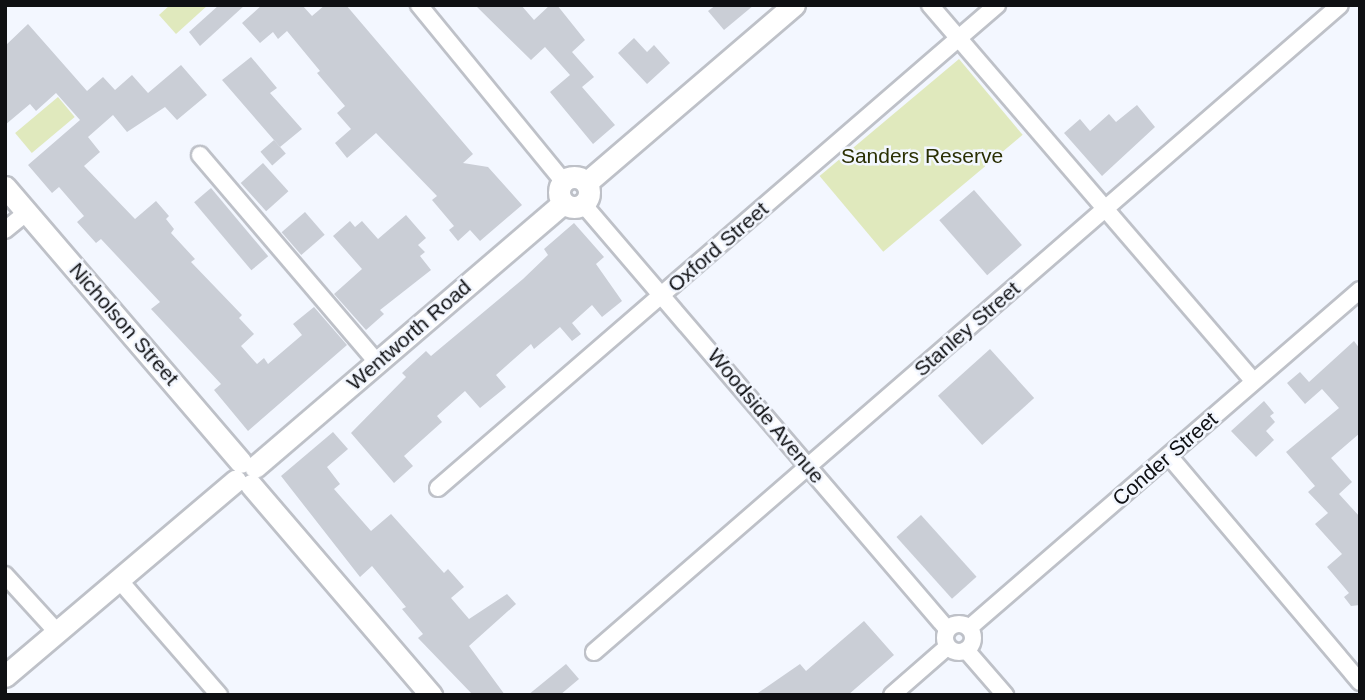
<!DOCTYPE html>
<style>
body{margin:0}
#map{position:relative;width:1365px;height:700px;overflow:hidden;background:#f3f7ff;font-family:Arial,sans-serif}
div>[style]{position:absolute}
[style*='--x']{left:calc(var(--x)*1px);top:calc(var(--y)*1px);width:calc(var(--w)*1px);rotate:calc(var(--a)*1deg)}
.green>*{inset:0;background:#e0e9bd;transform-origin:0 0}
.building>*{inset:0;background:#caced6;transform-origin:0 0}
.roads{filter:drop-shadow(2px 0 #bec1c8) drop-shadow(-2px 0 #bec1c8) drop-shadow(0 2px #bec1c8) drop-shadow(0 -2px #bec1c8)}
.minor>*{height:16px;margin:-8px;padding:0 8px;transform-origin:8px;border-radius:8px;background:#fff}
.minor>.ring{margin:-8px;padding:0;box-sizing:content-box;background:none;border:16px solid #fff;border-radius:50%}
.tertiary>*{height:21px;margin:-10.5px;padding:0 10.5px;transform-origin:10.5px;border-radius:10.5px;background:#fff}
.tertiary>.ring{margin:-10.5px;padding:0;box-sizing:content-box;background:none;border:21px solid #fff;border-radius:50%}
span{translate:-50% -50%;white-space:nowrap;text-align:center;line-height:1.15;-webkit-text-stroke:5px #f3f7ff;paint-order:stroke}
.park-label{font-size:21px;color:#2a2f03}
.street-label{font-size:21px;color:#0f1013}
.frame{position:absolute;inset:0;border:7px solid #0f1013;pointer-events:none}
</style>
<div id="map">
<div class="green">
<div style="clip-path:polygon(170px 5px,208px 5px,176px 34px,159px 15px)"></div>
<div style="left:959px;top:59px;width:99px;height:182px;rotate:50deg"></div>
<div style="left:58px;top:97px;width:26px;height:56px;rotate:50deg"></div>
</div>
<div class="building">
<div style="clip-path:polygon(219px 5px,245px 5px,200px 46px,189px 32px)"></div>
<div style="clip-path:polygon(262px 5px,302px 5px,312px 16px,325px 5px,346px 5px,473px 154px,463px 163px,488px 167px,522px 205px,480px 241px,470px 230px,458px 241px,449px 230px,454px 226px,432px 200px,437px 196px,376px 133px,347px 158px,335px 143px,351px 129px,337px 113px,345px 106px,317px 73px,320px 71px,287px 31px,278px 39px,273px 32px,260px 43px,242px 23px)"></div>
<div style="clip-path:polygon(475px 5px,521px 5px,534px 20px,550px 5px,557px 5px,585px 40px,572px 52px,594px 77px,582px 87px,615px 125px,593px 144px,550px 92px,570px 75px,545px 47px,531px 60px)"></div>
<div style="clip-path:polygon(716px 5px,754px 5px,724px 30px,708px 11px)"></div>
<div style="clip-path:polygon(28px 24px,87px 91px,103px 77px,115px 90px,132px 75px,148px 93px,181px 65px,207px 95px,177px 120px,165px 107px,127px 132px,113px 115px,88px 137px,100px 152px,84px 166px,135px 219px,156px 201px,169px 216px,166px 219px,174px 229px,171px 233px,195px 259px,191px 262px,242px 315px,239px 318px,254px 334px,241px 346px,257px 364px,264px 358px,268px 364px,302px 335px,293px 324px,314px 307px,347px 345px,248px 431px,214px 390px,221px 384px,151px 309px,160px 302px,101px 239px,96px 243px,77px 222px,84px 216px,59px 187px,52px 193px,28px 165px,80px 120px,56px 93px,36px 111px,30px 104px,5px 125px,5px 46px)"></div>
<div style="clip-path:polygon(634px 38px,647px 52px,654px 45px,670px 63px,647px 84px,618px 53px)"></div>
<div style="clip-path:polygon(251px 57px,277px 88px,270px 93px,302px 129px,280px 147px,222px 80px)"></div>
<div style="clip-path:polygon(1137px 105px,1155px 127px,1102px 176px,1064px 133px,1080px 119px,1090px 131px,1109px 114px,1116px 122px)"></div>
<div style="left:274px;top:140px;width:18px;height:18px;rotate:49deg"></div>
<div style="left:263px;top:163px;width:38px;height:30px;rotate:48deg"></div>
<div style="left:211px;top:188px;width:89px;height:22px;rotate:50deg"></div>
<div style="left:974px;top:190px;width:73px;height:46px;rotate:49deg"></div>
<div style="left:305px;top:212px;width:30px;height:31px;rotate:49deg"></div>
<div style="clip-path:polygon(406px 215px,426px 238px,418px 245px,425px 252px,420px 256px,431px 270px,380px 310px,384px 314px,366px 330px,334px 294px,362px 269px,333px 236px,350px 221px,355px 227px,362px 221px,378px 239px)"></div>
<div style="clip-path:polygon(574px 223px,604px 257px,596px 264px,622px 301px,602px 317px,592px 305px,572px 323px,581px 334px,572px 341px,560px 327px,534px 349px,531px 344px,496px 375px,506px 387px,480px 408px,465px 391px,437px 416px,442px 422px,404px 456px,413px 466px,394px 483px,351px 433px,406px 377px,402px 373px,426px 351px,431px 356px,523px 279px,548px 255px,544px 249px)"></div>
<div style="clip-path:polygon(1354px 341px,1360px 349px,1360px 433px,1331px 458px,1352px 482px,1339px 494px,1360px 517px,1360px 605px,1351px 606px,1344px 597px,1349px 593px,1327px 567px,1342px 554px,1315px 524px,1328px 513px,1308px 492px,1315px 486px,1286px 452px,1339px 408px,1322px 389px,1305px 404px,1287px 383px,1300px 372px,1309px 382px)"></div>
<div style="left:990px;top:349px;width:66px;height:70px;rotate:48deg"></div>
<div style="clip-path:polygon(1264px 401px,1274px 413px,1270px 416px,1275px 422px,1266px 431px,1274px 440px,1256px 457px,1231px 431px)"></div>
<div style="clip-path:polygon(333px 432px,348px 449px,327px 467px,340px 484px,334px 489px,371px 531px,391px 514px,444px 573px,448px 569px,464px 587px,451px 598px,469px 619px,507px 594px,516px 604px,469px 646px,505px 695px,473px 695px,418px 638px,423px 634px,402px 609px,406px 607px,372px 566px,360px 577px,281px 476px)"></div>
<div style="left:921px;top:515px;width:83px;height:33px;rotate:48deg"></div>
<div style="clip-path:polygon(864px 621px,894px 655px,848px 695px,755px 695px,800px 664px,806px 671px)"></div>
<div style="clip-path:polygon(566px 664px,579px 679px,560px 695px,528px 695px)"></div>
</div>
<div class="roads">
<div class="minor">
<div style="--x:419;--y:5;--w:227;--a:50.7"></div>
<div style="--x:930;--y:5;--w:496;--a:49.3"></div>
<div style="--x:200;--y:155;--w:272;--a:49.5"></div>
<div style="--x:583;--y:204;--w:560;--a:49.42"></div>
<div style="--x:5;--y:230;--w:28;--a:-39"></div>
<div style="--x:1169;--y:456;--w:296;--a:49.8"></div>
<div style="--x:438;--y:488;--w:739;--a:-40.83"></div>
<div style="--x:5;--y:575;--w:77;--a:47.6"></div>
<div style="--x:120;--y:581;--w:151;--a:49"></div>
<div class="ring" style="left:945px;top:624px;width:12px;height:12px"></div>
<div style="--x:969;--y:628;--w:517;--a:-40.84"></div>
<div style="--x:966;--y:650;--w:60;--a:49.1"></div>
<div style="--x:594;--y:652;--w:987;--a:-40.93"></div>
<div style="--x:892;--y:695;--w:73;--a:-41.1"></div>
</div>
<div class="tertiary">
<div class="ring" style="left:559px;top:177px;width:9px;height:9px"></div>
<div style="--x:586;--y:183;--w:274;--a:-40.6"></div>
<div style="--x:5;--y:187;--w:362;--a:49.4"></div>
<div style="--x:255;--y:467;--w:406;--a:-40.6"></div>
<div style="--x:251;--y:485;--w:277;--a:49.4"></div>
<div style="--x:5;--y:676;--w:302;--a:-40.3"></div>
</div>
</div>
<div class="park-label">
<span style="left:922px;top:156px">Sanders Reserve</span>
</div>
<div class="street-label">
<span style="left:718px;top:247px;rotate:-41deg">Oxford Street</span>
<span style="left:124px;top:324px;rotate:49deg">Nicholson Street</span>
<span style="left:967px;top:329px;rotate:-41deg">Stanley Street</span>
<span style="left:409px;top:335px;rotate:-41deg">Wentworth Road</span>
<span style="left:766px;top:416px;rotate:50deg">Woodside Avenue</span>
<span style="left:1165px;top:459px;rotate:-41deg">Conder Street</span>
</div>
<div class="frame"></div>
</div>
